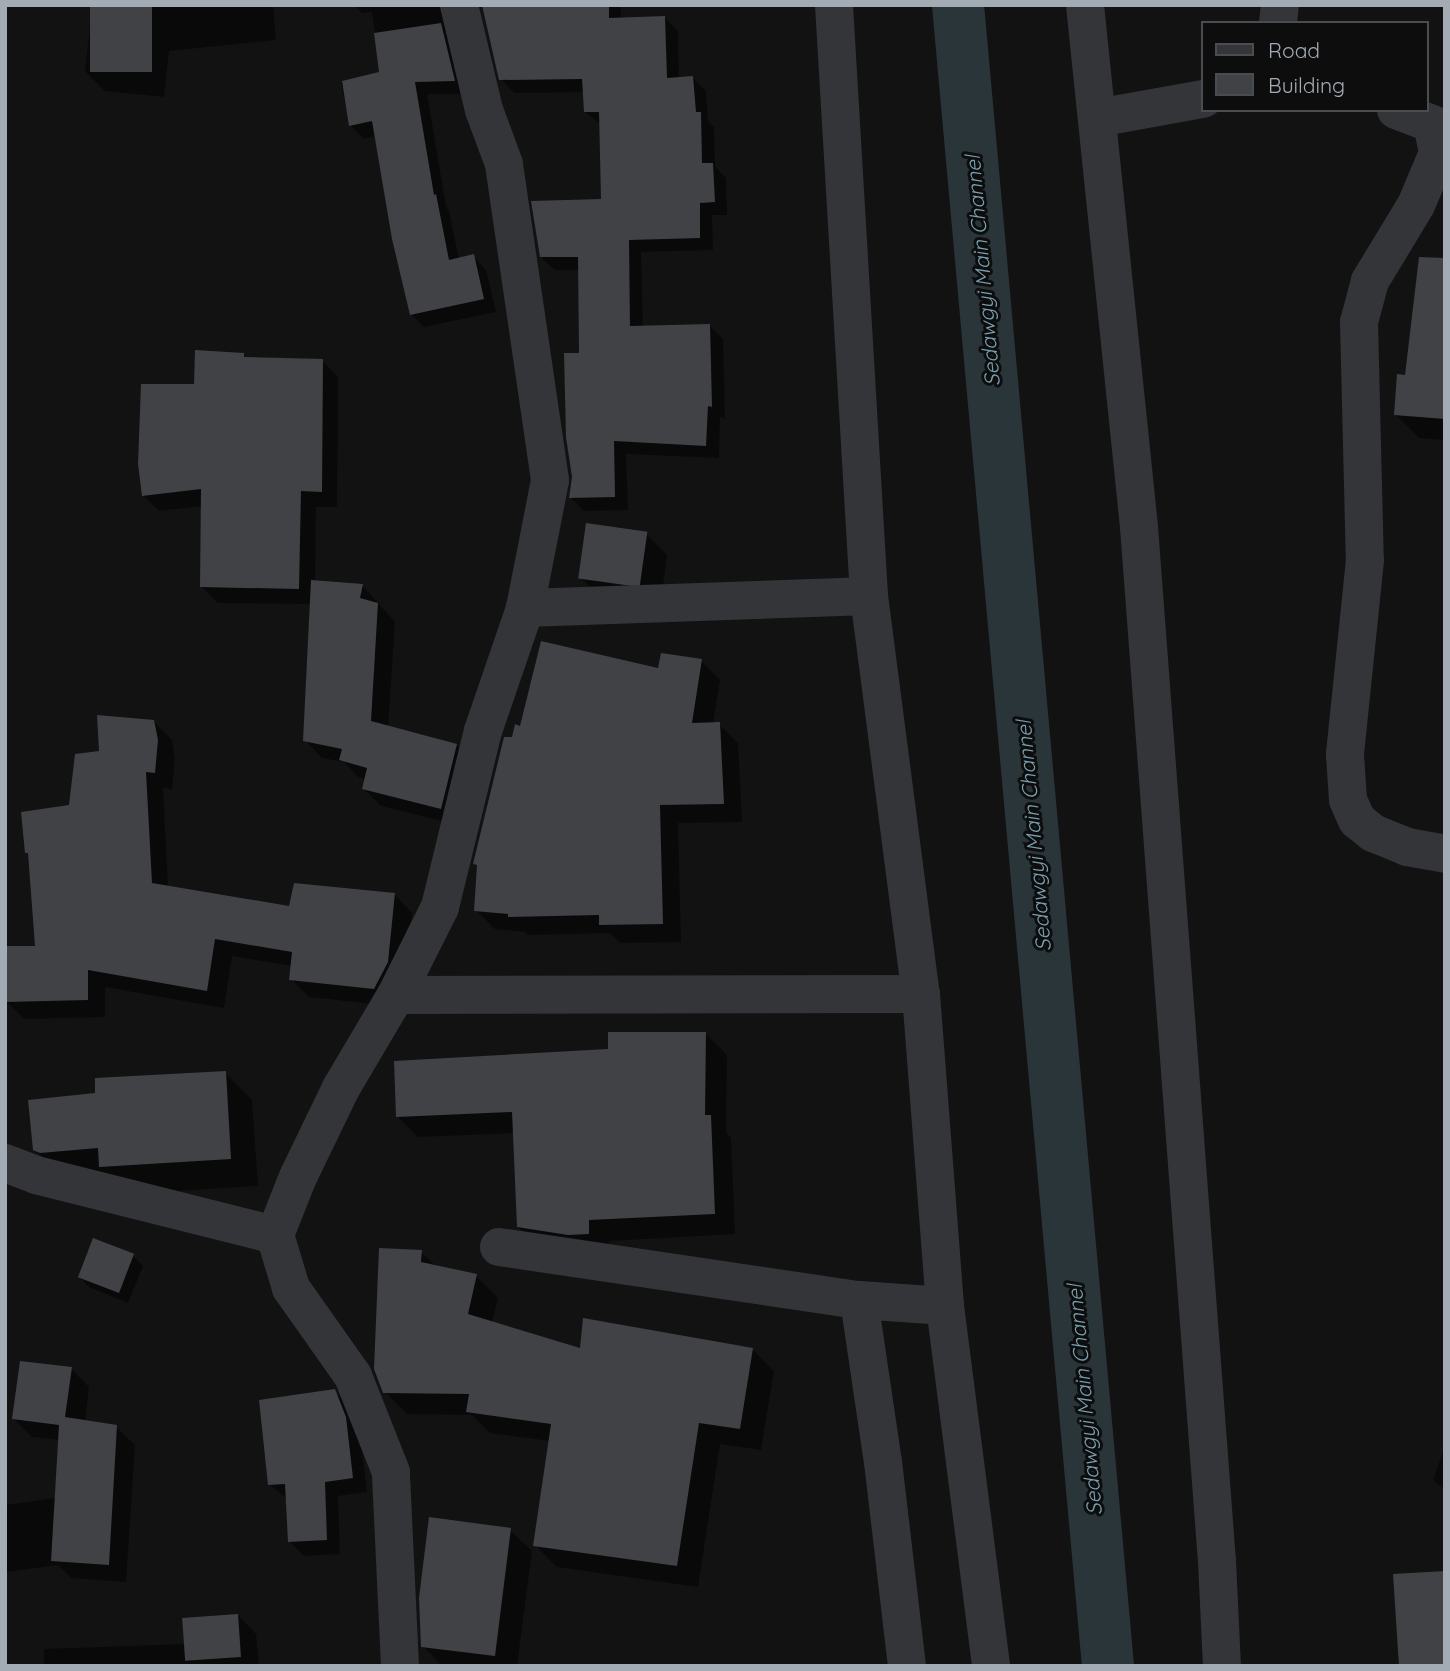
<!DOCTYPE html>
<style>
body{margin:0}
#map{position:relative;width:1450px;height:1671px;overflow:hidden;background:#121213;font-family:Quicksand,sans-serif}
div>[style]{position:absolute}
[style*='--x']{left:calc(var(--x)*1px);top:calc(var(--y)*1px);width:calc(var(--w)*1px);rotate:calc(var(--a)*1deg)}
.shadow>*{inset:0;background:#0007}
.canal>*{height:52px;margin:-26px;padding:0 26px;transform-origin:26px;border-radius:26px;background:#2a3539}
.building>*{inset:0;background:#414246;transform-origin:0 0}
.minor>*{height:38px;margin:-19px;padding:0 19px;transform-origin:19px;border-radius:19px;background:#333538}
span{translate:-50% -50%;white-space:nowrap;text-align:center;line-height:1.15;-webkit-text-stroke:6px #0d0d0e;paint-order:stroke}
.water-label{font-size:21px;color:#79a0b0;font-style:italic}
.frame{position:absolute;inset:0;border:7px solid #a3abb4;pointer-events:none}
.legend{position:absolute;left:1201px;top:21px;width:228px;height:91px;box-sizing:border-box;background:#0d0d0e;border:2px solid #494c50;margin:0;padding:9px 12px;list-style:none;font-size:21px;color:#a3abb4}
.legend li{display:flex;align-items:center;gap:14px;height:35px}
.legend b{width:35px;border:2px solid #494c50}
</style>
<div id="map">
<div class="shadow">
<div style="clip-path:polygon(92px 5px,273px 5px,276px 40px,169px 51px,164px 97px,105px 91px,85px 71px)"></div>
<div style="clip-path:polygon(354px 5px,455px 5px,467px 94px,427px 94px,446px 206px,449px 210px,459px 260px,473px 256px,486px 270px,496px 312px,424px 327px,411px 314px,377px 136px,364px 139px,350px 125px,341px 83px,381px 74px,372px 12px,362px 13px)"></div>
<div style="clip-path:polygon(483px 5px,621px 5px,621px 19px,665px 18px,678px 31px,679px 79px,693px 78px,706px 91px,708px 121px,714px 127px,715px 166px,726px 178px,727px 215px,712px 215px,713px 250px,641px 252px,643px 327px,709px 325px,723px 339px,725px 419px,720px 417px,719px 458px,626px 454px,628px 510px,584px 511px,571px 498px,581px 355px,580px 270px,555px 270px,541px 257px,602px 201px,601px 125px,585px 112px,585px 92px,514px 93px,501px 79px)"></div>
<div style="clip-path:polygon(1445px 307px,1445px 440px,1419px 438px,1395px 414px,1406px 377px)"></div>
<div style="clip-path:polygon(243px 355px,248px 359px,322px 361px,338px 377px,337px 507px,316px 507px,315px 582px,362px 585px,395px 622px,388px 727px,456px 745px,474px 763px,459px 825px,381px 806px,364px 789px,366px 779px,358px 777px,344px 762px,322px 758px,305px 740px,312px 604px,218px 603px,202px 587px,203px 506px,159px 511px,143px 495px,196px 386px)"></div>
<div style="clip-path:polygon(646px 534px,667px 555px,661px 602px,602px 599px,581px 578px)"></div>
<div style="clip-path:polygon(701px 661px,720px 680px,713px 724px,719px 724px,738px 743px,742px 822px,678px 823px,681px 942px,620px 943px,610px 933px,528px 935px,525px 932px,495px 929px,476px 910px,513px 739px,522px 728px,660px 671px)"></div>
<div style="clip-path:polygon(154px 722px,172px 740px,175px 759px,172px 789px,163px 788px,168px 888px,290px 908px,395px 895px,412px 913px,405px 980px,392px 1006px,309px 997px,291px 979px,292px 966px,232px 956px,224px 1008px,105px 987px,105px 1017px,24px 1019px,6px 1001px,37px 947px,30px 856px,27px 853px,71px 807px,101px 752px)"></div>
<div style="clip-path:polygon(706px 1034px,727px 1055px,726px 1132px,731px 1138px,735px 1234px,609px 1241px,609px 1254px,539px 1248px,518px 1227px,514px 1133px,418px 1137px,397px 1116px,610px 1051px)"></div>
<div style="clip-path:polygon(225px 1073px,252px 1100px,258px 1186px,128px 1194px,62px 1177px,34px 1149px,97px 1095px)"></div>
<div style="clip-path:polygon(421px 1252px,437px 1267px,476px 1276px,498px 1298px,492px 1323px,581px 1350px,752px 1349px,774px 1371px,761px 1450px,720px 1444px,698px 1587px,557px 1567px,535px 1545px,550px 1441px,490px 1433px,472px 1415px,407px 1414px,385px 1392px)"></div>
<div style="clip-path:polygon(133px 1256px,143px 1266px,128px 1303px,89px 1287px,79px 1277px)"></div>
<div style="clip-path:polygon(71px 1369px,89px 1387px,85px 1422px,116px 1427px,135px 1445px,126px 1582px,71px 1578px,58px 1565px,5px 1572px,5px 1505px,56px 1498px,60px 1440px,32px 1437px,14px 1419px)"></div>
<div style="clip-path:polygon(334px 1391px,349px 1405px,360px 1433px,367px 1492px,338px 1496px,340px 1554px,304px 1556px,289px 1541px,287px 1499px,270px 1485px)"></div>
<div style="clip-path:polygon(1445px 1446px,1445px 1490px,1433px 1480px)"></div>
<div style="clip-path:polygon(510px 1530px,532px 1551px,517px 1666px,442px 1666px,423px 1646px)"></div>
<div style="clip-path:polygon(238px 1615px,256px 1634px,259px 1666px,44px 1666px,44px 1649px,185px 1644px)"></div>
</div>
<div class="canal">
<div style="--x:958;--y:5;--w:1668;--a:84.84"></div>
</div>
<div class="building">
<div style="left:90px;top:5px;width:62px;height:67px"></div>
<div style="clip-path:polygon(482px 5px,609px 5px,609px 18px,665px 16px,667px 78px,693px 76px,696px 112px,701px 112px,702px 163px,713px 163px,715px 202px,700px 203px,700px 238px,629px 240px,630px 326px,710px 324px,712px 407px,708px 406px,706px 446px,614px 441px,615px 497px,569px 498px,572px 477px,566px 437px,564px 353px,579px 353px,578px 257px,540px 257px,531px 201px,601px 199px,599px 112px,584px 112px,582px 79px,499px 80px)"></div>
<div style="clip-path:polygon(441px 23px,455px 81px,415px 82px,434px 195px,436px 194px,449px 260px,474px 254px,484px 299px,410px 315px,392px 239px,372px 121px,349px 126px,342px 81px,379px 72px,374px 33px)"></div>
<div style="clip-path:polygon(1419px 257px,1445px 258px,1445px 419px,1394px 415px,1397px 374px,1405px 375px)"></div>
<div style="clip-path:polygon(195px 350px,244px 353px,244px 357px,323px 359px,322px 492px,301px 491px,299px 589px,200px 587px,201px 489px,142px 496px,138px 464px,141px 384px,194px 384px)"></div>
<div style="left:586px;top:523px;width:62px;height:56px;rotate:8deg"></div>
<div style="clip-path:polygon(311px 580px,363px 584px,360px 598px,378px 603px,371px 721px,457px 744px,441px 809px,362px 789px,367px 768px,339px 760px,342px 749px,303px 741px)"></div>
<div style="clip-path:polygon(541px 641px,658px 668px,661px 653px,702px 659px,692px 723px,720px 722px,724px 804px,660px 805px,663px 924px,599px 925px,599px 915px,508px 917px,508px 914px,474px 911px,477px 865px,473px 864px,504px 737px,512px 737px,515px 724px,520px 726px)"></div>
<div style="clip-path:polygon(97px 715px,154px 720px,158px 740px,155px 773px,146px 772px,152px 883px,289px 906px,294px 883px,395px 893px,388px 962px,374px 989px,289px 980px,292px 952px,215px 939px,207px 991px,88px 970px,88px 1000px,5px 1002px,5px 946px,35px 946px,28px 853px,25px 853px,21px 812px,69px 805px,75px 754px,99px 751px)"></div>
<div style="clip-path:polygon(608px 1032px,706px 1032px,705px 1115px,711px 1115px,715px 1214px,589px 1220px,589px 1234px,568px 1235px,517px 1227px,512px 1112px,396px 1117px,394px 1061px,608px 1049px)"></div>
<div style="clip-path:polygon(226px 1071px,231px 1159px,99px 1167px,98px 1148px,40px 1153px,33px 1150px,28px 1100px,95px 1093px,95px 1078px)"></div>
<div style="left:93px;top:1238px;width:44px;height:42px;rotate:21deg"></div>
<div style="clip-path:polygon(379px 1248px,422px 1250px,421px 1262px,477px 1274px,468px 1314px,580px 1348px,583px 1318px,753px 1348px,740px 1429px,699px 1423px,677px 1566px,533px 1546px,551px 1424px,466px 1412px,469px 1394px,383px 1393px,374px 1369px)"></div>
<div style="clip-path:polygon(20px 1361px,72px 1367px,65px 1417px,117px 1425px,109px 1565px,51px 1561px,59px 1425px,12px 1419px)"></div>
<div style="clip-path:polygon(335px 1389px,346px 1417px,353px 1478px,325px 1482px,327px 1540px,288px 1542px,285px 1484px,268px 1485px,259px 1400px)"></div>
<div style="clip-path:polygon(429px 1517px,511px 1528px,495px 1656px,421px 1647px,419px 1598px)"></div>
<div style="clip-path:polygon(1445px 1571px,1445px 1666px,1399px 1666px,1393px 1574px)"></div>
<div style="left:238px;top:1614px;width:43px;height:56px;rotate:86deg"></div>
</div>
<div class="minor">
<div style="--x:834;--y:5;--w:592;--a:86.61"></div>
<div style="--x:869;--y:596;--w:401;--a:82.6"></div>
<div style="--x:921;--y:994;--w:313;--a:85.6"></div>
<div style="--x:945;--y:1306;--w:363;--a:82.7"></div>
<div style="--x:1085;--y:5;--w:525;--a:84.09"></div>
<div style="--x:1139;--y:527;--w:1037;--a:85.69"></div>
<div style="--x:1217;--y:1561;--w:105;--a:87.3"></div>
<div style="--x:1278;--y:23;--w:18;--a:-84"></div>
<div style="--x:1396;--y:110;--w:39;--a:21"></div>
<div style="--x:1432;--y:124;--w:30;--a:78"></div>
<div style="--x:1438;--y:153;--w:56;--a:112.9"></div>
<div style="--x:1416;--y:205;--w:89;--a:121.2"></div>
<div style="--x:1370;--y:281;--w:42;--a:105"></div>
<div style="--x:1359;--y:322;--w:238;--a:88.6"></div>
<div style="--x:1365;--y:560;--w:196;--a:95.9"></div>
<div style="--x:1345;--y:755;--w:45;--a:86.2"></div>
<div style="--x:1348;--y:800;--w:22;--a:66"></div>
<div style="--x:1357;--y:820;--w:21;--a:39"></div>
<div style="--x:1373;--y:833;--w:37;--a:22"></div>
<div style="--x:1407;--y:847;--w:39;--a:10"></div>
<div style="--x:1097;--y:118;--w:108;--a:-10.2"></div>
<div style="--x:525;--y:608;--w:344;--a:-2"></div>
<div style="--x:396;--y:995;--w:525;--a:-0.11"></div>
<div style="--x:5;--y:1163;--w:33;--a:21"></div>
<div style="--x:36;--y:1175;--w:246;--a:14.1"></div>
<div style="--x:499;--y:1247;--w:364;--a:8.4"></div>
<div style="--x:859;--y:1300;--w:86;--a:4"></div>
<div style="--x:859;--y:1300;--w:164;--a:81.6"></div>
<div style="--x:883;--y:1462;--w:205;--a:83.3"></div>
<div style="--x:400;--y:1666;--w:194;--a:-92.7"></div>
<div style="--x:391;--y:1472;--w:103;--a:-111.6"></div>
<div style="--x:353;--y:1376;--w:108;--a:-125.2"></div>
<div style="--x:291;--y:1288;--w:55;--a:-106.8"></div>
<div style="--x:275;--y:1235;--w:62;--a:-68.4"></div>
<div style="--x:298;--y:1177;--w:99;--a:-64.2"></div>
<div style="--x:341;--y:1088;--w:108;--a:-59.4"></div>
<div style="--x:396;--y:995;--w:98;--a:-63.4"></div>
<div style="--x:440;--y:907;--w:181;--a:-76.3"></div>
<div style="--x:483;--y:731;--w:130;--a:-71.1"></div>
<div style="--x:525;--y:608;--w:130;--a:-78.9"></div>
<div style="--x:550;--y:480;--w:319;--a:-98.3"></div>
<div style="--x:504;--y:164;--w:58;--a:-110.3"></div>
<div style="--x:484;--y:110;--w:108;--a:-103.4"></div>
</div>
<div class="water-label">
<span style="left:982px;top:271px;rotate:-95deg">Sedawgyi Main Channel</span>
<span style="left:1033px;top:836px;rotate:-95deg">Sedawgyi Main Channel</span>
<span style="left:1084px;top:1400px;rotate:-95deg">Sedawgyi Main Channel</span>
</div>
<div class="frame"></div>
<ul class="legend">
<li><b style="height:9px;background:#333538"></b>Road</li>
<li><b style="height:19px;background:#414246"></b>Building</li>
</ul>
</div>
